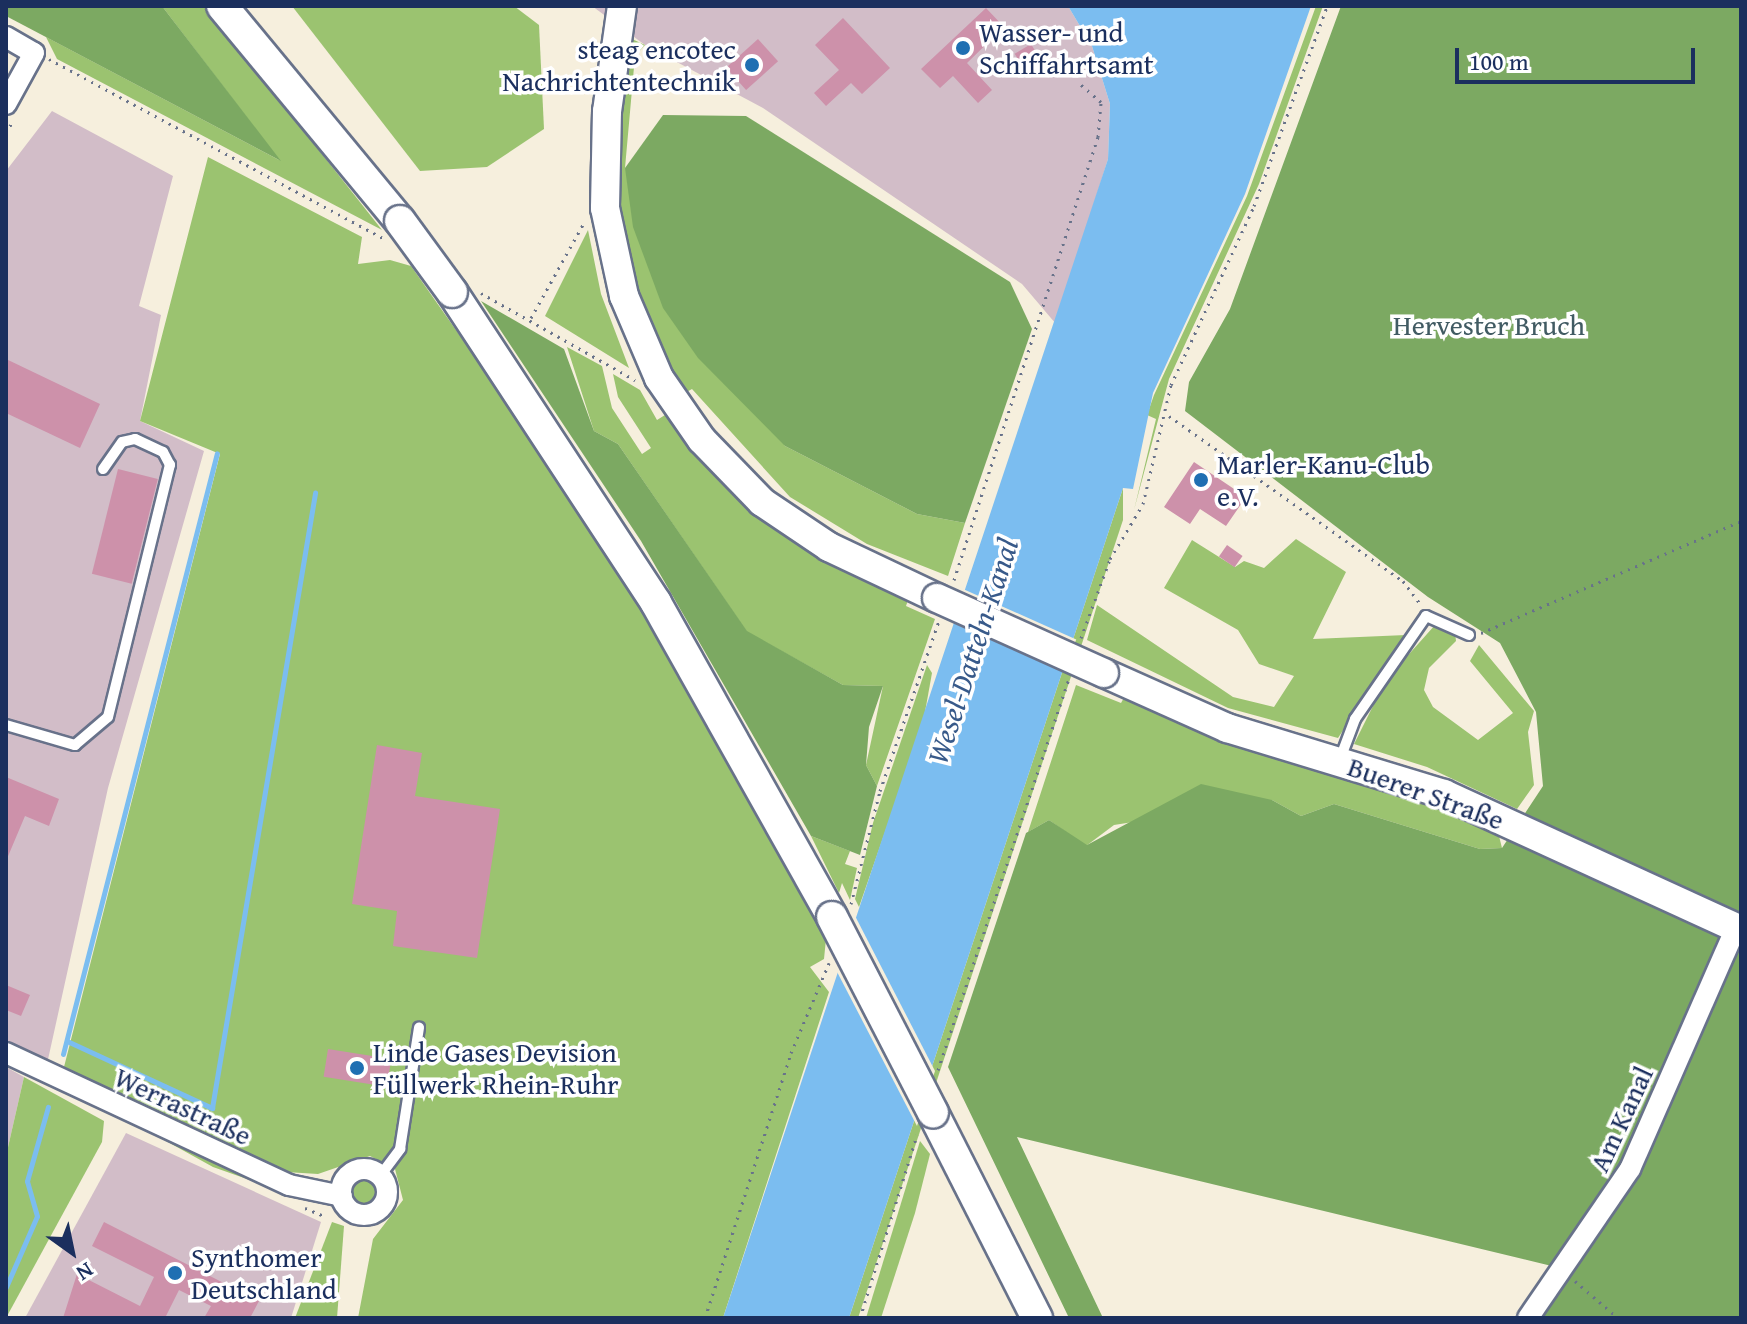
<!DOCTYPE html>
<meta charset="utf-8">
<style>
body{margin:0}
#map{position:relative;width:1747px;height:1324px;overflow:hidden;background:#f6efdd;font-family:"Gentium Book Plus",serif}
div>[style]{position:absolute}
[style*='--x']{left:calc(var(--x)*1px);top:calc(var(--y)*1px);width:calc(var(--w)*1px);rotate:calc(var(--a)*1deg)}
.industrial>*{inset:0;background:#d2bdc8}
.green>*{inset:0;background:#9bc370}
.round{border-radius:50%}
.forest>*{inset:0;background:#7ca962}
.water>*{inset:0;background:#7bbdf0}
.pier>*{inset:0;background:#f6efdd;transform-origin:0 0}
.stream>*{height:5px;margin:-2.5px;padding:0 2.5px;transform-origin:2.5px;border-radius:2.5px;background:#7bbdf0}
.building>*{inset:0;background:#cd91aa;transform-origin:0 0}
.path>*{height:3px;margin-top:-1.5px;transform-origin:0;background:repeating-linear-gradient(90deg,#68728a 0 2px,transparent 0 8px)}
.roads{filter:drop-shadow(2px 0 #68728a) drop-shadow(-2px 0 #68728a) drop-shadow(0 2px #68728a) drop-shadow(0 -2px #68728a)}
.lane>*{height:10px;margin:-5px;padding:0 5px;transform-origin:5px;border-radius:5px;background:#fff}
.street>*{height:20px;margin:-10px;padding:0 10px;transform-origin:10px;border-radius:10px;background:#fff}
.street>.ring{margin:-10px;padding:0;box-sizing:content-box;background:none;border:20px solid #fff;border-radius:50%}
.secondary>*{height:28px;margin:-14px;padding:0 14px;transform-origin:14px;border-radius:14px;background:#fff}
.primary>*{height:30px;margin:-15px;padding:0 15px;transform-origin:15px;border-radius:15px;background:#fff}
.bridges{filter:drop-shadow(2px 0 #68728a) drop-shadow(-2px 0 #68728a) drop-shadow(0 2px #68728a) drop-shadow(0 -2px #68728a)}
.secondary-bridge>*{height:28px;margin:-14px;padding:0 14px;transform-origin:14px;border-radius:14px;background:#fff}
.primary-bridge>*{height:30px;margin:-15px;padding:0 15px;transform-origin:15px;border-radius:15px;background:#fff}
.dots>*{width:22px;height:22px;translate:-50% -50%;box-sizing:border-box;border:4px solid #fff;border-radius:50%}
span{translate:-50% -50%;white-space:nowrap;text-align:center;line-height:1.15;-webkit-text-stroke:7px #fff;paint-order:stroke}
.poi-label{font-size:28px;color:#1b2f5e}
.left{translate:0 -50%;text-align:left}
.right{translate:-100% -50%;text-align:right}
.park-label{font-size:28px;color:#415b63}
.street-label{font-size:28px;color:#1b2f5e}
.water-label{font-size:30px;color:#385a8a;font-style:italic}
.frame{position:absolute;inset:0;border:8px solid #1b2f5e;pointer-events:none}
.north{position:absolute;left:32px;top:1212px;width:80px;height:80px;-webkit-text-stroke:6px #fff;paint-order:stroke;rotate:147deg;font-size:22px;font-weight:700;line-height:32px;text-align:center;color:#1b2f5e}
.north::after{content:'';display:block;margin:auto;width:28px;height:36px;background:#1b2f5e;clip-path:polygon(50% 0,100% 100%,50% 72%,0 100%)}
.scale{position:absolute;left:1455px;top:48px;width:240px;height:36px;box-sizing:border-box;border:4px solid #1b2f5e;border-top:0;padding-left:10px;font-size:24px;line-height:28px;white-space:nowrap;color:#1b2f5e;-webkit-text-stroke:6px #fff;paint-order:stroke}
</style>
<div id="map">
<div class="industrial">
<div style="clip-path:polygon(592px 6px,1068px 6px,1092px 46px,1110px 104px,1108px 159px,1056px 324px,1022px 284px,763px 108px,645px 45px)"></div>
<div style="clip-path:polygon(52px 111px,173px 176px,139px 306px,161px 315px,140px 421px,204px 451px,108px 788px,47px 1064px,6px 1041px,6px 171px)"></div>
<div style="clip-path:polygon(6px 1067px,24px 1077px,6px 1156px)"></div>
<div style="clip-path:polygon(126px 1133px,321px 1222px,291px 1318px,25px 1318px)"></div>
</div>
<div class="green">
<div style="clip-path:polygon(162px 6px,205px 6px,382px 230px,57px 59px,46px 37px,279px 160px)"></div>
<div style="clip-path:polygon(292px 6px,514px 6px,539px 25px,544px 129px,487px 167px,420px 171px)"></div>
<div style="clip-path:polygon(1316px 6px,1323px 6px,1259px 184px,1169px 379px,1134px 510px,1156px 419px,1147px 415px,1154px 395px,1247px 196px)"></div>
<div style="clip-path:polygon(632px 39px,645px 45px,635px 56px,625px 168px,785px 446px,917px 514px,965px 523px,948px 576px,867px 544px,790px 497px,692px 389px,683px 394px,666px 366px,624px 262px,612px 166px)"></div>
<div style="clip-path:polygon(208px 157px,362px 237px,358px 264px,390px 260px,411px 266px,567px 488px,649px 620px,826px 939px,824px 959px,810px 967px,829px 992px,723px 1318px,358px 1318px,373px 1239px,403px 1200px,395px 1169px,370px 1156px,318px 1174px,286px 1172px,64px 1067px,220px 454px,140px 421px)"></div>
<div style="clip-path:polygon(588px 230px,601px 294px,629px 368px,545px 316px)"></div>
<div style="clip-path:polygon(567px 347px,602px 366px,612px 408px,642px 454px,651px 448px,618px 397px,613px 374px,640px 390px,657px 420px,665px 415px,753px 511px,817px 554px,909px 597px,906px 606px,935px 619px,877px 786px,866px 765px,883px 686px,843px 685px,747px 632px,618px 444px,594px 431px)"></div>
<div style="clip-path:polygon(1123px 488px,1123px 520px,858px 1318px,849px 1318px)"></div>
<div style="clip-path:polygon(1296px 539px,1346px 572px,1313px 639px,1406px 635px,1338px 738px,1228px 708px,1087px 640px,1097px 605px,1233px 697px,1274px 707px,1294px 676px,1259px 664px,1238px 630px,1164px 588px,1192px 540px,1235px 567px,1244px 561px,1264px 568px)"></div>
<div style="clip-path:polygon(1435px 625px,1455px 632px,1456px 641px,1429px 668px,1424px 690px,1433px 707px,1478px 740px,1513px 713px,1470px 661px,1479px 645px,1534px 711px,1528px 732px,1534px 785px,1517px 809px,1427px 767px,1354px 744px,1386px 680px)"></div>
<div style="clip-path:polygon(927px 665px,932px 673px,923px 723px,859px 907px,855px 899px,873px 823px)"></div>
<div style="clip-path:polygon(1076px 685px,1121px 703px,1126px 694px,1368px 777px,1497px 828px,1502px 848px,1480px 849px,1334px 804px,1301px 816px,1272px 800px,1114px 825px,1086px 846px,1049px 820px,1028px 832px)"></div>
<div style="clip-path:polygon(811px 836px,850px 851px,845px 864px,857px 868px,850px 900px,842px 883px,839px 893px)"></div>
<div style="clip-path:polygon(24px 1077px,104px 1121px,102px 1142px,6px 1318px,6px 1156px)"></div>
<div style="clip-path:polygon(148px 1131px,215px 1163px,284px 1192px,213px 1167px)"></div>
<div style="clip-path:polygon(920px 1141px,930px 1154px,915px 1213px,881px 1318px,866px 1318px)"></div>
<div class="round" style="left:352px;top:1179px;width:26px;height:26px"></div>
<div style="clip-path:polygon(332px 1222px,344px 1226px,337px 1318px,295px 1318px)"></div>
</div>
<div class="forest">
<div style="clip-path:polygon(6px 6px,162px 6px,281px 161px,6px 16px)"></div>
<div style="clip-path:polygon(1341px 6px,1741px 6px,1741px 1318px,1528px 1318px,1564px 1269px,1017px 1137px,1103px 1318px,1069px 1318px,948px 1067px,1026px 833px,1049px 820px,1087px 845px,1201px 784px,1272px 800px,1301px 816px,1334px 804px,1480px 849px,1502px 848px,1543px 786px,1536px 712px,1500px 643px,1428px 597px,1185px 411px,1189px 382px,1230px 309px)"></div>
<div style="clip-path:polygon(663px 115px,746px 116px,1010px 282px,1032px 329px,965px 523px,917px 514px,785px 446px,698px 358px,663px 308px,633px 227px,625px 168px)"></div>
<div style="clip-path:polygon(481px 301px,564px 349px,594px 431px,618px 444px,747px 631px,843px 685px,883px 686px,869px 727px,866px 765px,877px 786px,860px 855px,811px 836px,641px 541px)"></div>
</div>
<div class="water">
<div style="clip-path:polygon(1068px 6px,1311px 6px,1245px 194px,1153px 393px,1133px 489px,1123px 488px,849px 1318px,723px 1318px,1108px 159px,1110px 104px,1092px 46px)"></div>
</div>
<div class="pier">
<div style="left:963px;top:589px;width:124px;height:35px;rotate:24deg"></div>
<div style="clip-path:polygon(853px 912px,935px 1071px,917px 1126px,834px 966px)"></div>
</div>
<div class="stream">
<div style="--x:67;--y:1041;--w:160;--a:24.8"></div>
<div style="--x:212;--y:1108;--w:624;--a:-80.49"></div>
<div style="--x:63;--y:1054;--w:620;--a:-75.63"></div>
<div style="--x:6;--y:1287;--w:77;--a:-66.4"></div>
<div style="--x:37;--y:1216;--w:36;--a:-106"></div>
<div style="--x:27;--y:1181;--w:77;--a:-74.2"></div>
</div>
<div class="building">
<div style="clip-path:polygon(986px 8px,1004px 27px,967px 63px,992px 90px,978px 103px,953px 76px,940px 88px,921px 69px)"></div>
<div style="clip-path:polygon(843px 18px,890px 68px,862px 94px,851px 83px,826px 106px,814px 93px,839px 70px,815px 45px)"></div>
<div style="left:758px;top:39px;width:30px;height:43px;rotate:48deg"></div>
<div style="left:1031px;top:44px;width:27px;height:19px;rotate:59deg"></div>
<div style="clip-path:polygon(6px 359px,100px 404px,80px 448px,6px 413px)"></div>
<div style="clip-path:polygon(1194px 462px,1246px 497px,1226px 526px,1200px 509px,1190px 524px,1164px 507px)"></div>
<div style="left:118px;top:469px;width:41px;height:108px;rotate:14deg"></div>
<div style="left:1227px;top:545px;width:19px;height:14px;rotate:35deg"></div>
<div style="clip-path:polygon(377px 745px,422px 753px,415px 796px,500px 809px,477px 958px,393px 946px,397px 911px,352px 904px)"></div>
<div style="clip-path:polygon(6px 777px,59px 799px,49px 826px,25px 816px,6px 861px)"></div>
<div style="clip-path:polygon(6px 985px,30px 995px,21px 1016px,6px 1010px)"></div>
<div style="left:328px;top:1049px;width:64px;height:28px;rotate:9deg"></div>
<div style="clip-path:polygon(104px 1222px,259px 1301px,250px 1318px,204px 1318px,211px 1306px,179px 1290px,165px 1318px,63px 1318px,77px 1274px,140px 1306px,154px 1277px,92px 1246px)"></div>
</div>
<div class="path">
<div style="--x:49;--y:59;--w:380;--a:28.2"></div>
<div style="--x:6;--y:133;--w:14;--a:-60"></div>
<div style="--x:481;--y:293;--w:177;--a:29.5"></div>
<div style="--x:531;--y:318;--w:111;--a:-60.9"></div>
<div style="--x:1169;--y:416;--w:286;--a:35.2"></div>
<div style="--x:1403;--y:581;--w:30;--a:53"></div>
<div style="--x:954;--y:580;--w:466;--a:-72"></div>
<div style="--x:1098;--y:137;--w:35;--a:-85"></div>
<div style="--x:1101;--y:102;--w:30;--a:-139"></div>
<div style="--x:1481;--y:633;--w:283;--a:-23.3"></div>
<div style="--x:1081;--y:638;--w:84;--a:-69.8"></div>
<div style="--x:1110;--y:559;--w:64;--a:-59"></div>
<div style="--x:1143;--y:504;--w:122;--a:-76.8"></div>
<div style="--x:1171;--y:385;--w:197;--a:-65.1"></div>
<div style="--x:1254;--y:206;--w:213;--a:-69.9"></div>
<div style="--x:851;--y:904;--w:117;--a:-75.6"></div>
<div style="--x:880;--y:791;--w:180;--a:-70.9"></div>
<div style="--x:938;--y:1070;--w:412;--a:-71.5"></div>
<div style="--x:305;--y:1208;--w:23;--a:23"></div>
<div style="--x:1575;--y:1281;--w:57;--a:40.7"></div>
<div style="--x:705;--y:1318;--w:279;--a:-72"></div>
<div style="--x:791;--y:1053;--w:98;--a:-67.1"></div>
<div style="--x:860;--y:1318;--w:192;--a:-72.7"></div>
</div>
<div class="roads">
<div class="lane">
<div style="--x:6;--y:725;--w:72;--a:16.2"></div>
<div style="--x:75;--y:745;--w:43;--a:-40.3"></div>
<div style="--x:108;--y:717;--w:260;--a:-76.2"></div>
<div style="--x:170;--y:465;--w:15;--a:-118"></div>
<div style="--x:163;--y:452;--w:31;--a:-155"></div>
<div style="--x:135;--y:439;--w:13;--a:167"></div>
<div style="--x:122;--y:442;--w:33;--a:125"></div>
<div style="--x:1340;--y:759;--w:43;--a:-69.4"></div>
<div style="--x:1355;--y:719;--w:125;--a:-55.4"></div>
<div style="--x:1426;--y:616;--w:47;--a:23.8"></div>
<div style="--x:380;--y:1176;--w:34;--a:-53"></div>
<div style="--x:400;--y:1149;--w:123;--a:-81.1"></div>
</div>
<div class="street">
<div style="--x:6;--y:37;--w:32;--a:30"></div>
<div style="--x:34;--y:53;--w:58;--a:118.8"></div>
<div style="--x:6;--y:1053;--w:312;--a:25"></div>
<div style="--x:289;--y:1185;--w:54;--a:11.7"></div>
<div class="ring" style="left:341px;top:1169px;width:26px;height:26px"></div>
<div style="--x:1528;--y:1318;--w:181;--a:-55.6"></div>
<div style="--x:1630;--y:1169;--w:263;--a:-66.3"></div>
</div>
<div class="secondary">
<div style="--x:622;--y:6;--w:106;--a:98.1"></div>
<div style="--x:607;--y:111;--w:97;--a:91.2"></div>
<div style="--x:605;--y:208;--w:90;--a:77.8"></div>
<div style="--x:624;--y:296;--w:89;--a:66.9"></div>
<div style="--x:659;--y:378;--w:75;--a:55.3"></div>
<div style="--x:702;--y:440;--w:86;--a:45.9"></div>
<div style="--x:762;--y:502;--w:81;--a:33.9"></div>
<div style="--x:829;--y:547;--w:119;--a:25.3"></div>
<div style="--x:1104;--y:673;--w:135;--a:24.1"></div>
<div style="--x:1227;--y:728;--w:227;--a:16.9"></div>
<div style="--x:1444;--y:794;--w:327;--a:24.6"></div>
</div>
<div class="primary">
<div style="--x:222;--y:6;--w:279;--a:50.4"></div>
<div style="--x:452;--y:292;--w:372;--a:56.7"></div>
<div style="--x:656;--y:603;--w:360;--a:60.7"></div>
<div style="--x:933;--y:1113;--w:230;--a:63.1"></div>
</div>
</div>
<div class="bridges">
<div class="secondary-bridge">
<div style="--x:937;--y:598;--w:183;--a:24.2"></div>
</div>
<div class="primary-bridge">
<div style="--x:400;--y:221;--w:88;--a:53.8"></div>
<div style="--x:832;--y:917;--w:220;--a:62.7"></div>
</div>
</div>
<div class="dots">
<div style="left:963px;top:48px;background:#1f6fb2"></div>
<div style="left:752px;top:65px;background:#1f6fb2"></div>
<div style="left:1201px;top:480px;background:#1f6fb2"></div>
<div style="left:357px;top:1068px;background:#1f6fb2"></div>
<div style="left:175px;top:1273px;background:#1f6fb2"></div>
</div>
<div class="poi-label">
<span class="left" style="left:979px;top:48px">Wasser- und<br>Schiffahrtsamt</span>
<span class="right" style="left:736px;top:65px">steag encotec<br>Nachrichtentechnik</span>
<span class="left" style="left:1217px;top:480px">Marler-Kanu-Club<br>e.V.</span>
<span class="left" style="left:373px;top:1068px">Linde Gases Devision<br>Füllwerk Rhein-Ruhr</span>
<span class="left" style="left:191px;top:1273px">Synthomer<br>Deutschland</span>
</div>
<div class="park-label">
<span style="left:1489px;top:325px">Hervester Bruch</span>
</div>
<div class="street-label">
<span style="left:1426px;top:793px;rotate:20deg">Buerer Straße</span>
<span style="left:183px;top:1106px;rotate:25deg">Werrastraße</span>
<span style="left:1621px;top:1119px;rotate:-65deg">Am Kanal</span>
</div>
<div class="water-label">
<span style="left:972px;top:651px;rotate:-72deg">Wesel-Datteln-Kanal</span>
</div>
<div class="frame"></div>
<div class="north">N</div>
<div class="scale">100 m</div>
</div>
